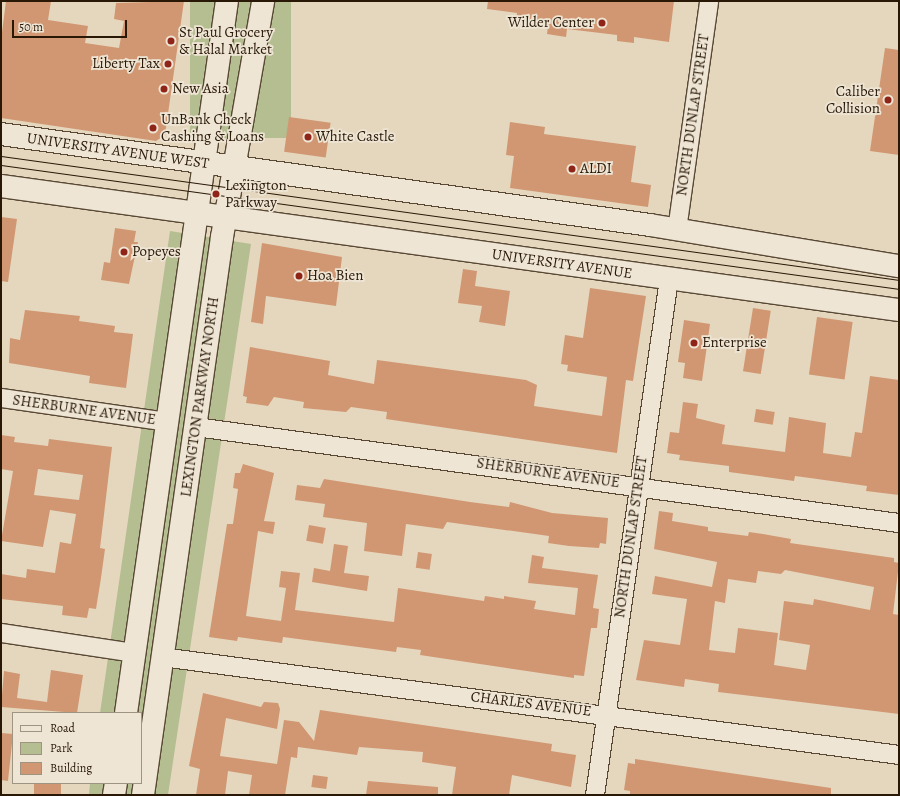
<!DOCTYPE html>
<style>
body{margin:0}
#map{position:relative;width:900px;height:796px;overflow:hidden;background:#e5d7be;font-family:Alegreya,serif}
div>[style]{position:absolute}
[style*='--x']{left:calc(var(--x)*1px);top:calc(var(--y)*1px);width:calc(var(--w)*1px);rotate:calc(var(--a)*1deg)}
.green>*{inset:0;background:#b5be91;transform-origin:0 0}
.building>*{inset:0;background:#d19772;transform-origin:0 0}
.roads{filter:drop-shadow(1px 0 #584834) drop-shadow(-1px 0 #584834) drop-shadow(0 1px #584834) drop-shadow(0 -1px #584834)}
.street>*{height:18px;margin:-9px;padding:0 9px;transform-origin:9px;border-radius:9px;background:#eee5d5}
.secondary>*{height:22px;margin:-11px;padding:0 11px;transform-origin:11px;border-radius:11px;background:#eee5d5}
.tram>*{height:1px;margin:-0.5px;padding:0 0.5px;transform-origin:0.5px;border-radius:0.5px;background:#291806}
.dots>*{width:11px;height:11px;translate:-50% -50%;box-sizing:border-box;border:2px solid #eee5d5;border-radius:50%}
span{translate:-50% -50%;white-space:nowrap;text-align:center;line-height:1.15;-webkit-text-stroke:3.5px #eee5d5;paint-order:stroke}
.poi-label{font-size:15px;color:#291806}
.right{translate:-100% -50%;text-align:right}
.left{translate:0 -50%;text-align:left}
.street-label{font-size:15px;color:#291806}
.frame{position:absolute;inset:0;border:2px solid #291806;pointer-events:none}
.legend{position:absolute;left:12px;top:712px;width:130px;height:72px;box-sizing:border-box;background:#eee5d5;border:1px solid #9f9382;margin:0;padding:5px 7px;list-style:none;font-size:12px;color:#291806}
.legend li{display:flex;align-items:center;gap:8px;height:20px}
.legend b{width:20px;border:1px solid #9f9382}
.scale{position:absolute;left:12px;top:20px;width:115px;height:18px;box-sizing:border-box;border:2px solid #291806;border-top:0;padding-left:5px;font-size:12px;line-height:14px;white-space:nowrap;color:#291806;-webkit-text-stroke:3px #eee5d5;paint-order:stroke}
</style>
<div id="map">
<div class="green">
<div style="left:190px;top:1px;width:101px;height:137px"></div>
<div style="clip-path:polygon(170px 231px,251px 244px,168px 795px,89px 795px,90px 783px,141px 783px,141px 713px,100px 713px)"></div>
</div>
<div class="building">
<div style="clip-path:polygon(6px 1px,51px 1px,48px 20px,88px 26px,85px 43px,119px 48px,124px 21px,114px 19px,116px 3px,184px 1px,165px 135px,156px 141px,1px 118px,1px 40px)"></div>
<div style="clip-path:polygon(488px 1px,674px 1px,669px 42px,634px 37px,634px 43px,617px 41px,617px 35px,567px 29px,566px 37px,547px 34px,548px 26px,516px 21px,517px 13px,487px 9px)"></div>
<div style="clip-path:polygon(885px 48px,899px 50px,899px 155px,870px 151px)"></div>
<div style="left:289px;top:117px;width:42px;height:35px;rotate:8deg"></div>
<div style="clip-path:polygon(510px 122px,545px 127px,544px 134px,636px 146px,631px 182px,651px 185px,648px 207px,510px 188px,514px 156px,506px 155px)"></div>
<div style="clip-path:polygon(1px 217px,17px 219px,8px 282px,1px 281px)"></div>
<div style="clip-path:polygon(115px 228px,136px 231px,134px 242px,138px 242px,129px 284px,101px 280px,104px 262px,110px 263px)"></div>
<div style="clip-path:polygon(262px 243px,342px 257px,336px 306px,266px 296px,263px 324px,251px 322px)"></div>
<div style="clip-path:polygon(463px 269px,477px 271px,475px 286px,510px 291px,505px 326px,479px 322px,482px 306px,458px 303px)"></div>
<div style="clip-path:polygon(590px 288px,646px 296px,633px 381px,626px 380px,617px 453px,386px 419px,387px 412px,351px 407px,346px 412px,303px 408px,304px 402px,274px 397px,268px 406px,246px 403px,247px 397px,243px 396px,250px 347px,330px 361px,328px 375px,374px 384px,377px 360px,526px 380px,537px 385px,534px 406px,602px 416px,607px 377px,567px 371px,568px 365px,561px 364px,565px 335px,583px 338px)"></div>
<div style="left:753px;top:308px;width:18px;height:64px;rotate:9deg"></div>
<div style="clip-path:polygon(25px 310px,80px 316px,79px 321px,115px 326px,114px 332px,133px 334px,126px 388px,89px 383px,90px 376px,9px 363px,10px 338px,20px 340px)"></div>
<div style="left:817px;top:317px;width:36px;height:58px;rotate:8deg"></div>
<div style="clip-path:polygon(684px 320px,710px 324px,702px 381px,683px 378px,685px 363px,678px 362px)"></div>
<div style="clip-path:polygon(870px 376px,899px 380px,899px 495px,866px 491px,867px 486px,810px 478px,795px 476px,794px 481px,729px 472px,729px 466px,679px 460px,680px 455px,667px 453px,670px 432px,679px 433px,683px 402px,698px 404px,696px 418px,725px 425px,722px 444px,785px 452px,789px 417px,826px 423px,823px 453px,851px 457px,855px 432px,862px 433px)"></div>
<div style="left:756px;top:409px;width:19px;height:13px;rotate:9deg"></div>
<div style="clip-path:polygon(evenodd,1px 435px,15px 437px,14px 442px,48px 446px,49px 439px,112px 447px,100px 548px,105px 549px,101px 578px,96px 609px,89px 608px,87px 618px,62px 615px,63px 606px,1px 599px,1px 574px,26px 578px,27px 569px,55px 573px,60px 542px,71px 544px,76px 514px,50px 510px,43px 547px,1px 541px,13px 471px,1px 469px,1px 435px,38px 469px,83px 475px,79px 500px,34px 495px,38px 469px)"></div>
<div style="clip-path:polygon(243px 464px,274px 473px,264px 521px,275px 522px,273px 534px,258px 531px,246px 616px,281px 621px,286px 588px,279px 587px,281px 571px,300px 573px,295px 610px,394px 622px,398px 588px,484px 601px,485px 596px,504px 599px,504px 596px,536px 601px,534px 609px,575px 615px,578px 588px,528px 583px,532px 555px,544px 557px,542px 568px,598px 575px,593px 608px,599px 609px,597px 628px,591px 628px,584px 676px,574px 675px,574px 678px,420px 655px,421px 650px,397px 647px,396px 652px,283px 637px,282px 643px,238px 637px,237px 641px,209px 637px,227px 524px,233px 524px,238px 489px,233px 488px,235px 473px,240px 473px)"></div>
<div style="clip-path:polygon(324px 479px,470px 502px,509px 507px,510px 502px,552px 513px,608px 518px,606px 544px,600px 543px,599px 548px,569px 546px,548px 543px,549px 536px,447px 522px,443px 529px,406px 524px,402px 556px,364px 551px,367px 523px,323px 517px,325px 504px,295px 500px,297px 485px,320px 488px)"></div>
<div style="clip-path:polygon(evenodd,659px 511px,673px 513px,672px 521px,708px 527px,708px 531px,748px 536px,749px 532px,763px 534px,791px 539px,790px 543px,894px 558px,894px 562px,899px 563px,893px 614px,899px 615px,899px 714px,718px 692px,719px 684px,685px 679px,684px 687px,636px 680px,644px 640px,680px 645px,687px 599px,652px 594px,655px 576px,712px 587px,717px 562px,654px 549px,659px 511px,785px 570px,874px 587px,870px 610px,814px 599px,813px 605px,784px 601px,779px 640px,810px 645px,806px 670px,774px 665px,778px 633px,738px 628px,735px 653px,709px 650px,715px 601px,725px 603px,728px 579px,756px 583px,758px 571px,781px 574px,785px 570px)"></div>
<div style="left:309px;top:525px;width:17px;height:16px;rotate:10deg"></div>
<div style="clip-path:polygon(334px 544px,348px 546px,344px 573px,369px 576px,367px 591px,312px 582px,314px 568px,330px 571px)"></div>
<div style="left:418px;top:552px;width:14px;height:16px;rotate:8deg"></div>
<div style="clip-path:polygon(51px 670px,83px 675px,77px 713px,1px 707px,4px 671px,20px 674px,17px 698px,47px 702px)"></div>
<div style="clip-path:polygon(203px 693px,261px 707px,264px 702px,278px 703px,280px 709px,277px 729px,226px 718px,220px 756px,277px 764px,284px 720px,299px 722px,314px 741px,320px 710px,552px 744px,551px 751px,576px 755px,571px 787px,512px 775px,509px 795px,452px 795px,456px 767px,422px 762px,423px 752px,359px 747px,357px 755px,298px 747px,297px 758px,291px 757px,285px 795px,249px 795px,252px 775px,228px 771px,225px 795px,196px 795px,200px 769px,189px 766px)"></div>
<div style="clip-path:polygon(1px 733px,13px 734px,8px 781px,1px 780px)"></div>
<div style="clip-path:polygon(635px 759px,831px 788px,831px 795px,630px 795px,630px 791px,624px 790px,628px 763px,635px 764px)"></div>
<div style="left:313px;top:775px;width:15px;height:12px;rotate:8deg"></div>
<div style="clip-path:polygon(368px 781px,438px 787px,438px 795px,366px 795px)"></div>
<div style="left:34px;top:783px;width:27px;height:12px"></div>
</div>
<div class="roads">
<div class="street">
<div style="--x:677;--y:230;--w:231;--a:-82"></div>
<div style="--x:1;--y:398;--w:169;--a:8.2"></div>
<div style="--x:196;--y:427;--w:710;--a:7.78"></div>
<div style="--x:1;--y:633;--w:135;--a:8.5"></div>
<div style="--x:162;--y:657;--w:743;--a:7.57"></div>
<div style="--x:595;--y:795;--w:521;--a:-81.84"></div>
</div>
<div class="secondary">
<div style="--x:1;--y:134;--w:655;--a:7.98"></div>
<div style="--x:650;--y:225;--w:252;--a:9.4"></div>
<div style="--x:1;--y:186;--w:907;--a:7.86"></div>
<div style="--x:126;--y:713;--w:719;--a:-81.93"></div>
<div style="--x:114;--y:795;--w:12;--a:-81"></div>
<div style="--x:143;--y:795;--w:564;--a:-81.94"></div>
<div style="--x:222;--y:237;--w:240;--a:-80.1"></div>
</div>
</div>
<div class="tram">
<div style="--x:1;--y:156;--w:907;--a:7.86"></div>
<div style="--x:1;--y:165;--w:907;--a:7.86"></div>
</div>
<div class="dots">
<div style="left:602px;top:23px;background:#8f2418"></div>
<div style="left:171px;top:41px;background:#8f2418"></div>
<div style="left:168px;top:64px;background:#8f2418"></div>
<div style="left:164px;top:89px;background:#8f2418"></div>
<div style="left:888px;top:100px;background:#8f2418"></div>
<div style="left:153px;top:128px;background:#8f2418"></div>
<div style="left:308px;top:137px;background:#8f2418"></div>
<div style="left:572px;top:169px;background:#8f2418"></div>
<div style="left:216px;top:194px;background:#8f2418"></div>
<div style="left:124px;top:252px;background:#8f2418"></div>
<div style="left:299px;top:276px;background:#8f2418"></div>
<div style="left:694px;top:343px;background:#8f2418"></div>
</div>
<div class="poi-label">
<span class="right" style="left:594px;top:23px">Wilder Center</span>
<span class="left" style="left:179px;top:41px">St Paul Grocery<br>&amp; Halal Market</span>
<span class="right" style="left:160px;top:64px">Liberty Tax</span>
<span class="left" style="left:172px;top:89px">New Asia</span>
<span class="right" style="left:880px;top:100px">Caliber<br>Collision</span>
<span class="left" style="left:161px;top:128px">UnBank Check<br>Cashing &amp; Loans</span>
<span class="left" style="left:316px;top:137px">White Castle</span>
<span class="left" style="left:580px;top:169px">ALDI</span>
<span class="left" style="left:225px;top:194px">Lexington<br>Parkway</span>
<span class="left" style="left:132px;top:252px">Popeyes</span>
<span class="left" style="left:307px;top:276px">Hoa Bien</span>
<span class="left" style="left:702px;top:343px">Enterprise</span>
</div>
<div class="street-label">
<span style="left:693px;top:115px;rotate:-82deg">NORTH DUNLAP STREET</span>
<span style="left:118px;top:151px;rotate:8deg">UNIVERSITY AVENUE WEST</span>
<span style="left:562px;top:264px;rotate:8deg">UNIVERSITY AVENUE</span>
<span style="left:200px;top:397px;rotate:-82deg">LEXINGTON PARKWAY NORTH</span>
<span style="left:84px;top:410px;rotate:8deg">SHERBURNE AVENUE</span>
<span style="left:548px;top:473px;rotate:8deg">SHERBURNE AVENUE</span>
<span style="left:631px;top:537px;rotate:-82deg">NORTH DUNLAP STREET</span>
<span style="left:531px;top:704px;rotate:7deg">CHARLES AVENUE</span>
</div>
<div class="frame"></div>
<ul class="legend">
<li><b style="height:5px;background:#eee5d5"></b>Road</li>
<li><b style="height:11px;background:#b5be91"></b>Park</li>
<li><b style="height:11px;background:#d19772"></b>Building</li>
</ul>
<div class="scale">50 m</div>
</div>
